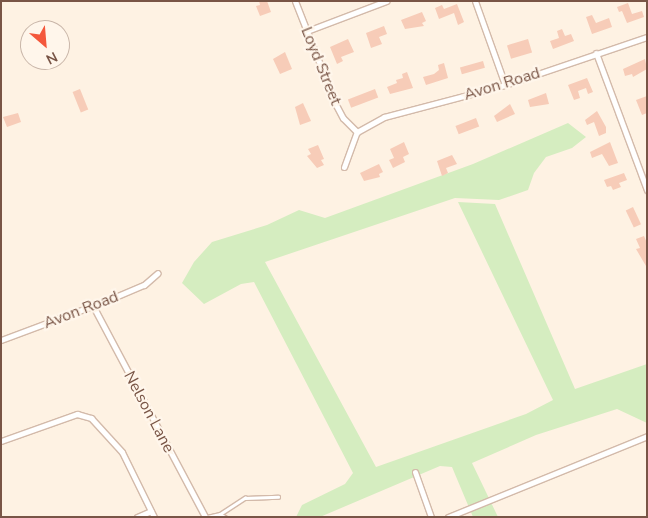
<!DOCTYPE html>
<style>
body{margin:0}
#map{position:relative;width:648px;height:518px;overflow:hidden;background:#fef2e3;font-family:"Nunito Sans",sans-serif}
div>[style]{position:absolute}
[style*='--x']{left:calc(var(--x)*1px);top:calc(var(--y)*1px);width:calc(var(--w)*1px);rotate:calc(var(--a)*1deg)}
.green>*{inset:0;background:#d5edc0}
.building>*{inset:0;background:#f7ccb8;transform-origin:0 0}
.roads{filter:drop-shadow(1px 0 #d3baaa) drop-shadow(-1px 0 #d3baaa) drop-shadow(0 1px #d3baaa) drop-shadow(0 -1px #d3baaa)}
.service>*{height:2.5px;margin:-1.25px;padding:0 1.25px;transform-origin:1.25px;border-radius:1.25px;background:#fff}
.minor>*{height:5px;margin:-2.5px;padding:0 2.5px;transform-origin:2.5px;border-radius:2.5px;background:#fff}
span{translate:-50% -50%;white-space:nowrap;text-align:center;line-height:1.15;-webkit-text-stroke:4.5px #fff6eb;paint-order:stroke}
.street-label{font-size:16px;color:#795546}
.frame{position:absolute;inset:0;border:2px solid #795546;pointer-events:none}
.north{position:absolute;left:20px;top:20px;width:50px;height:50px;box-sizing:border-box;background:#fff6eb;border:1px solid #c9b6a9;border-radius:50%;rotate:153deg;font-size:14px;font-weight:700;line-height:20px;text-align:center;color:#795546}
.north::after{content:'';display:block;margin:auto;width:18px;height:22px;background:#f4583c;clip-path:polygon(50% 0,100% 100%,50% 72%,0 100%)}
</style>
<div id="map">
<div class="green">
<div style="clip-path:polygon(568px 123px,586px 137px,572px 148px,546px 157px,534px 173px,528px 190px,499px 200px,455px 198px,265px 262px,376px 467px,526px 414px,553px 400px,458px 202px,495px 204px,575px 389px,647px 364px,647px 423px,617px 409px,536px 435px,472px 463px,498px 517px,473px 517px,452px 467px,440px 466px,320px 517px,296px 517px,302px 505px,345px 484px,353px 473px,254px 282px,241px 284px,204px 304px,182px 283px,194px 262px,212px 242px,267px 225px,299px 210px,325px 218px,473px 164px)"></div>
</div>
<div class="building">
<div style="clip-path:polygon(259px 1px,267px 1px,271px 12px,260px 16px,256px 6px,260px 5px)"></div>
<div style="clip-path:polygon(628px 3px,632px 14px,642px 11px,644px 17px,627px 23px,622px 11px,619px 12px,617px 7px)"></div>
<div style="clip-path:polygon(457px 4px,464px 22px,458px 25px,454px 13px,439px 19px,435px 8px,442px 5px,444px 9px)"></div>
<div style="clip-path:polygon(422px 12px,426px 21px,422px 23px,424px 26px,405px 29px,401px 20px)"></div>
<div style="clip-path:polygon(592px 15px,596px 23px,609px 18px,612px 27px,592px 34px,586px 17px)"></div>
<div style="clip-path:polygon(384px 26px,387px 34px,379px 37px,382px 44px,371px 48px,366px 33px)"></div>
<div style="clip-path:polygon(562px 29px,565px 36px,571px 34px,574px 41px,553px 49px,550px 41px,559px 38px,557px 31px)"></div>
<div style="clip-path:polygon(348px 39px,354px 52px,341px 57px,343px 61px,337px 64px,330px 47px)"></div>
<div style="left:528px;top:39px;width:14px;height:22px;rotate:73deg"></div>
<div style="clip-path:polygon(285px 52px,292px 69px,280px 74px,273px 59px)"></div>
<div style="clip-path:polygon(645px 59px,647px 69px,633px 77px,632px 74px,625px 76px,623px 69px)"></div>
<div style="left:483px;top:61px;width:7px;height:24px;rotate:74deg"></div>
<div style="clip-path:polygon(444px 63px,448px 78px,426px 85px,423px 77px,434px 74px,439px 70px,438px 65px)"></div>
<div style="clip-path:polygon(407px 72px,413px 88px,390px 94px,387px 87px,397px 83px,396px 80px,403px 78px,402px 74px)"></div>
<div style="clip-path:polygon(587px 78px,593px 92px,588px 94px,586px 88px,578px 91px,580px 98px,574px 100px,568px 85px)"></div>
<div style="left:80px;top:89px;width:22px;height:8px;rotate:68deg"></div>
<div style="left:375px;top:89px;width:9px;height:29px;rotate:69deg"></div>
<div style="clip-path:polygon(546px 93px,549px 104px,530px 107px,528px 100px)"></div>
<div style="clip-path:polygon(647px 96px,647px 113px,642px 115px,636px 100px)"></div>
<div style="clip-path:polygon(303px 103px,311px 121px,300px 125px,295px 107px)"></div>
<div style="clip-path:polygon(510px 104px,515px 114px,497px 122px,494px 116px)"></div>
<div style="clip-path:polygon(597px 111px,606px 127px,606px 133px,599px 136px,594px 122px,587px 125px,585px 120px)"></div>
<div style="clip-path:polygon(18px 113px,21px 122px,7px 127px,3px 117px)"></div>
<div style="left:476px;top:118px;width:9px;height:22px;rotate:69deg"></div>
<div style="clip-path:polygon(404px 142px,409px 154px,403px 157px,405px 162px,393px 168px,389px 160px,394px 158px,390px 149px)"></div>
<div style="clip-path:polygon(610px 142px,618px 163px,609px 166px,602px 154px,592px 158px,590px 152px)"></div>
<div style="clip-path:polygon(318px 145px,324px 159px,321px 160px,324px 165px,317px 168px,307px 156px,311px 154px,308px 149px)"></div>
<div style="clip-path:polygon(452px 155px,457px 164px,446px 168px,448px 173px,442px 176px,437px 161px)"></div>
<div style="clip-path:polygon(379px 164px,383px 172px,379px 174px,380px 177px,364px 181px,360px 173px)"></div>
<div style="clip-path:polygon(624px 173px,627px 180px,619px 183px,621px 187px,613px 190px,611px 186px,607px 187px,604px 180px)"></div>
<div style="left:633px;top:207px;width:19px;height:8px;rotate:65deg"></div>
<div style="clip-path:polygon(644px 236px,647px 243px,646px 266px,636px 249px,640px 248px,636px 239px)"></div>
</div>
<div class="roads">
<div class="service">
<div style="--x:220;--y:514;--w:6;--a:31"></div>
<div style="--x:207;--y:517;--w:13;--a:-13"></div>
<div style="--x:220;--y:514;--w:30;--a:-33"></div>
<div style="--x:245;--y:498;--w:33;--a:-2"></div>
</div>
<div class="minor">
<div style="--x:295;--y:1;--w:112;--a:68.5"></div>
<div style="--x:336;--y:105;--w:15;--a:62"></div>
<div style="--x:343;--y:118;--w:20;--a:45"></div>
<div style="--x:357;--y:132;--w:31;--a:-29"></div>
<div style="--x:384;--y:117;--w:125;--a:-14.8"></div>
<div style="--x:505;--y:85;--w:150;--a:-18.7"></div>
<div style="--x:475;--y:1;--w:89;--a:70.3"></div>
<div style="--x:307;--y:31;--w:85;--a:-20.8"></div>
<div style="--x:596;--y:53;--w:146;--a:69.6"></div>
<div style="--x:344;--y:167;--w:37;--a:-70"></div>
<div style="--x:93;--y:306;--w:239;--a:62"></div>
<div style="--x:1;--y:340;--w:114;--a:-20.5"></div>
<div style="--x:108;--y:300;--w:39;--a:-23"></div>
<div style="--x:144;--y:285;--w:18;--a:-41"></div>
<div style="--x:1;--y:441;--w:81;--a:-19.6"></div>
<div style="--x:77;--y:414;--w:15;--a:16"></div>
<div style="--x:91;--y:418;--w:46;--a:47.6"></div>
<div style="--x:122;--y:452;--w:72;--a:63.8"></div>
<div style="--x:415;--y:472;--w:48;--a:70.4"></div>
<div style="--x:137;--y:517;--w:15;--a:-23"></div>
<div style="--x:448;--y:517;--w:215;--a:-22.1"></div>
</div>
</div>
<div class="street-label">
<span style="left:321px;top:66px;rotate:68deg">Loyd Street</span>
<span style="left:502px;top:84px;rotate:-17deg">Avon Road</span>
<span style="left:81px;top:310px;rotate:-21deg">Avon Road</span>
<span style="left:149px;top:412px;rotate:62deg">Nelson Lane</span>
</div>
<div class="frame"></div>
<div class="north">N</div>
</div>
